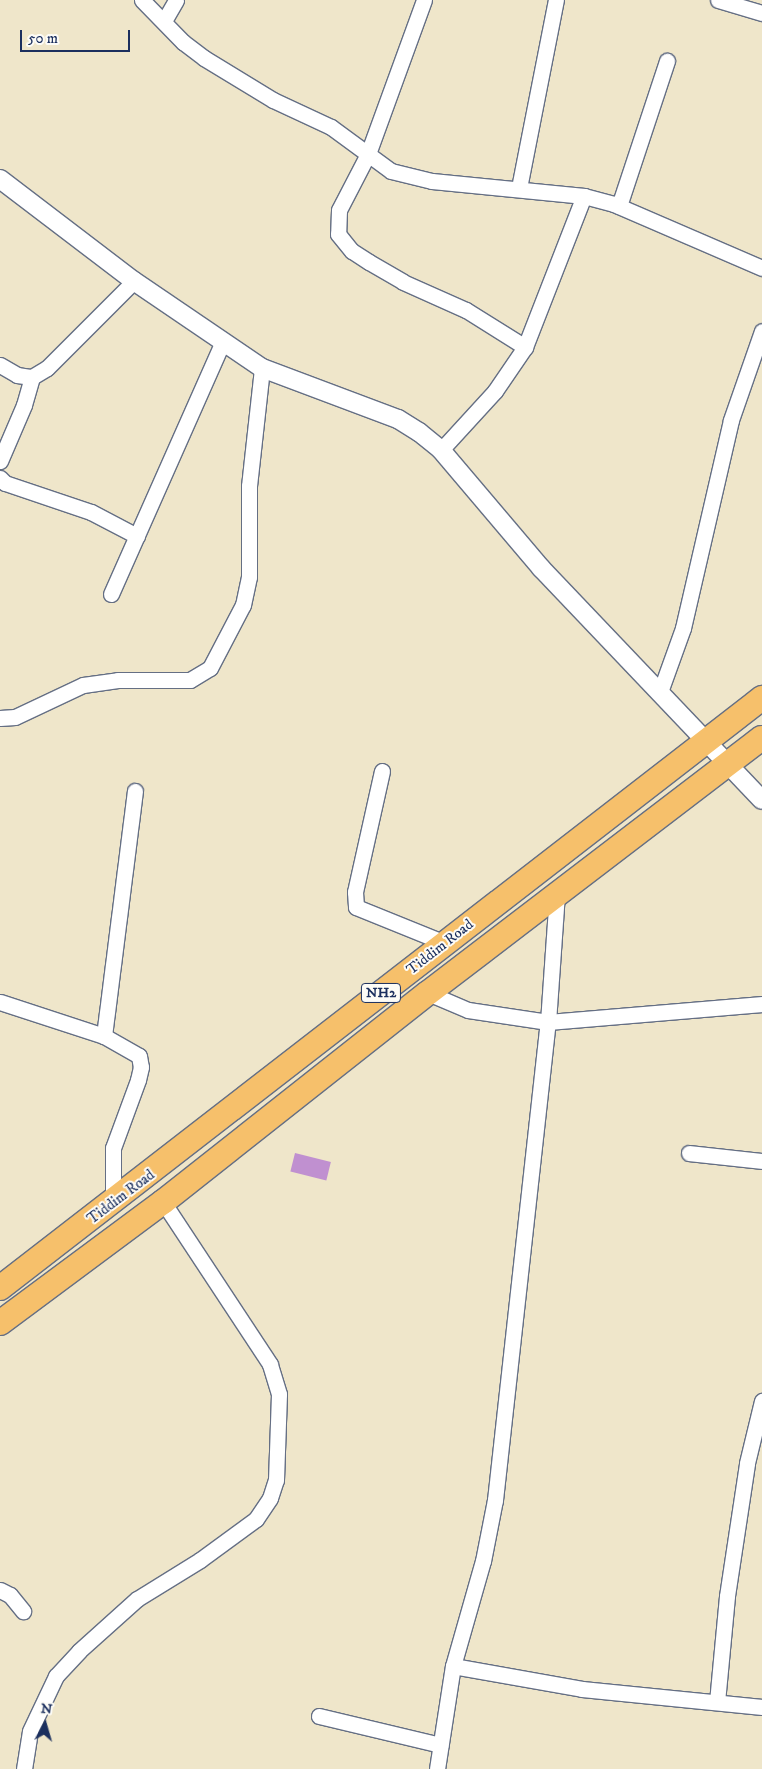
<!DOCTYPE html>
<style>
body{margin:0}
#map{position:relative;width:762px;height:1769px;overflow:hidden;background:#efe6ca;font-family:"IM FELL DW Pica",serif}
div>[style]{position:absolute}
[style*='--x']{left:calc(var(--x)*1px);top:calc(var(--y)*1px);width:calc(var(--w)*1px);rotate:calc(var(--a)*1deg)}
.building>*{inset:0;background:#c090d0;transform-origin:0 0}
.roads{filter:drop-shadow(1px 0 #656f84) drop-shadow(-1px 0 #656f84) drop-shadow(0 1px #656f84) drop-shadow(0 -1px #656f84)}
.minor>*{height:15px;margin:-7.5px;padding:0 7.5px;transform-origin:7.5px;border-radius:7.5px;background:#fff}
.tertiary>*{height:18px;margin:-9px;padding:0 9px;transform-origin:9px;border-radius:9px;background:#fff}
.trunk>*{height:24px;margin:-12px;padding:0 12px;transform-origin:12px;border-radius:12px;background:#f6c06b}
span{translate:-50% -50%;white-space:nowrap;text-align:center;line-height:1.15;-webkit-text-stroke:4px #fdfcf7;paint-order:stroke}
.shield-label span{padding:1px 4px;background:#fdfcf7;border:1px solid;border-radius:4px;-webkit-text-stroke-width:0}
.shield-label{font-size:14px;color:#1b2f5e;font-weight:700}
.street-label{font-size:15px;color:#1b2f5e}
.north{position:absolute;left:20px;top:1699px;width:50px;height:50px;-webkit-text-stroke:4px #fdfcf7;paint-order:stroke;rotate:6deg;font-size:14px;font-weight:700;line-height:20px;text-align:center;color:#1b2f5e}
.north::after{content:'';display:block;margin:auto;width:18px;height:22px;background:#1b2f5e;clip-path:polygon(50% 0,100% 100%,50% 72%,0 100%)}
.scale{position:absolute;left:20px;top:30px;width:110px;height:22px;box-sizing:border-box;border:2px solid #1b2f5e;border-top:0;padding-left:6px;font-size:15px;line-height:18px;white-space:nowrap;color:#1b2f5e;-webkit-text-stroke:4px #fdfcf7;paint-order:stroke}
</style>
<div id="map">
<div class="building">
<div style="left:295px;top:1153px;width:37px;height:19px;rotate:14deg"></div>
</div>
<div class="roads">
<div class="minor">
<div style="--x:142;--y:0;--w:59;--a:45.7"></div>
<div style="--x:183;--y:42;--w:26;--a:37"></div>
<div style="--x:204;--y:58;--w:81;--a:31.3"></div>
<div style="--x:273;--y:100;--w:64;--a:25"></div>
<div style="--x:331;--y:127;--w:74;--a:36.3"></div>
<div style="--x:391;--y:171;--w:42;--a:13.7"></div>
<div style="--x:432;--y:181;--w:153;--a:5.6"></div>
<div style="--x:584;--y:196;--w:31;--a:15"></div>
<div style="--x:614;--y:204;--w:161;--a:23.4"></div>
<div style="--x:424;--y:0;--w:164;--a:110"></div>
<div style="--x:368;--y:154;--w:63;--a:117.4"></div>
<div style="--x:339;--y:210;--w:24;--a:92"></div>
<div style="--x:338;--y:234;--w:22;--a:51"></div>
<div style="--x:352;--y:251;--w:20;--a:33"></div>
<div style="--x:369;--y:262;--w:39;--a:30"></div>
<div style="--x:403;--y:282;--w:69;--a:24"></div>
<div style="--x:466;--y:310;--w:70;--a:32.1"></div>
<div style="--x:718;--y:0;--w:46;--a:16.5"></div>
<div style="--x:164;--y:21;--w:24;--a:-60"></div>
<div style="--x:519;--y:188;--w:192;--a:-78.9"></div>
<div style="--x:619;--y:206;--w:153;--a:-71.7"></div>
<div style="--x:0;--y:365;--w:20;--a:30"></div>
<div style="--x:17;--y:375;--w:15;--a:8"></div>
<div style="--x:32;--y:377;--w:17;--a:-31"></div>
<div style="--x:47;--y:368;--w:123;--a:-45"></div>
<div style="--x:441;--y:450;--w:80;--a:-47.5"></div>
<div style="--x:495;--y:391;--w:53;--a:-55.7"></div>
<div style="--x:525;--y:347;--w:162;--a:-68.7"></div>
<div style="--x:0;--y:461;--w:61;--a:-66.8"></div>
<div style="--x:24;--y:405;--w:29;--a:-74"></div>
<div style="--x:0;--y:478;--w:7;--a:45"></div>
<div style="--x:5;--y:483;--w:91;--a:18.6"></div>
<div style="--x:91;--y:512;--w:52;--a:27.6"></div>
<div style="--x:111;--y:594;--w:274;--a:-66.1"></div>
<div style="--x:660;--y:692;--w:68;--a:-70.2"></div>
<div style="--x:683;--y:628;--w:213;--a:-77"></div>
<div style="--x:731;--y:420;--w:94;--a:-70.8"></div>
<div style="--x:0;--y:718;--w:15;--a:-4"></div>
<div style="--x:15;--y:717;--w:75;--a:-25.2"></div>
<div style="--x:83;--y:685;--w:35;--a:-8"></div>
<div style="--x:118;--y:680;--w:72;--a:0"></div>
<div style="--x:190;--y:680;--w:23;--a:-31"></div>
<div style="--x:210;--y:668;--w:71;--a:-62.4"></div>
<div style="--x:243;--y:605;--w:29;--a:-78"></div>
<div style="--x:249;--y:577;--w:91;--a:-90"></div>
<div style="--x:249;--y:486;--w:119;--a:-83.7"></div>
<div style="--x:382;--y:771;--w:124;--a:102.6"></div>
<div style="--x:355;--y:892;--w:15;--a:86"></div>
<div style="--x:356;--y:907;--w:96;--a:22"></div>
<div style="--x:428;--y:993;--w:43;--a:23"></div>
<div style="--x:468;--y:1010;--w:81;--a:8.5"></div>
<div style="--x:548;--y:1022;--w:215;--a:-4.8"></div>
<div style="--x:0;--y:1002;--w:109;--a:18.1"></div>
<div style="--x:104;--y:1036;--w:40;--a:29.7"></div>
<div style="--x:139;--y:1056;--w:11;--a:80"></div>
<div style="--x:141;--y:1067;--w:13;--a:103"></div>
<div style="--x:138;--y:1080;--w:72;--a:110.2"></div>
<div style="--x:113;--y:1148;--w:55;--a:90"></div>
<div style="--x:104;--y:1036;--w:247;--a:-82.8"></div>
<div style="--x:689;--y:1153;--w:73;--a:6.3"></div>
<div style="--x:0;--y:1590;--w:11;--a:27"></div>
<div style="--x:10;--y:1595;--w:21;--a:51"></div>
<div style="--x:453;--y:1666;--w:131;--a:10.1"></div>
<div style="--x:582;--y:1689;--w:181;--a:5.7"></div>
<div style="--x:717;--y:1702;--w:106;--a:-84.6"></div>
<div style="--x:727;--y:1596;--w:134;--a:-81.4"></div>
<div style="--x:747;--y:1463;--w:64;--a:-76.4"></div>
<div style="--x:319;--y:1716;--w:125;--a:13.4"></div>
<div style="--x:24;--y:1769;--w:38;--a:-81"></div>
<div style="--x:30;--y:1731;--w:61;--a:-64.7"></div>
<div style="--x:56;--y:1676;--w:34;--a:-47"></div>
<div style="--x:79;--y:1651;--w:78;--a:-41.9"></div>
<div style="--x:137;--y:1599;--w:74;--a:-31.8"></div>
<div style="--x:200;--y:1560;--w:69;--a:-36.2"></div>
<div style="--x:256;--y:1519;--w:25;--a:-56"></div>
<div style="--x:270;--y:1498;--w:19;--a:-72"></div>
<div style="--x:276;--y:1480;--w:86;--a:-88"></div>
<div style="--x:279;--y:1394;--w:31;--a:-107"></div>
<div style="--x:270;--y:1364;--w:194;--a:-123.4"></div>
<div style="--x:437;--y:1769;--w:104;--a:-81.2"></div>
<div style="--x:453;--y:1666;--w:109;--a:-74.1"></div>
<div style="--x:483;--y:1561;--w:62;--a:-78.9"></div>
<div style="--x:495;--y:1500;--w:481;--a:-83.7"></div>
<div style="--x:548;--y:1022;--w:129;--a:-86"></div>
</div>
<div class="tertiary">
<div style="--x:0;--y:179;--w:168;--a:37.3"></div>
<div style="--x:134;--y:281;--w:155;--a:34.2"></div>
<div style="--x:262;--y:368;--w:145;--a:20.6"></div>
<div style="--x:398;--y:419;--w:25;--a:32"></div>
<div style="--x:419;--y:432;--w:28;--a:39"></div>
<div style="--x:441;--y:450;--w:155;--a:49.7"></div>
<div style="--x:541;--y:568;--w:320;--a:46.4"></div>
</div>
<div class="trunk">
<div style="--x:0;--y:1288;--w:964;--a:-37.75"></div>
<div style="--x:0;--y:1323;--w:203;--a:-36.6"></div>
<div style="--x:163;--y:1202;--w:337;--a:-38.3"></div>
<div style="--x:428;--y:993;--w:420;--a:-37.4"></div>
</div>
</div>
<div class="shield-label">
<span style="left:381px;top:993px">NH2</span>
</div>
<div class="street-label">
<span style="left:440px;top:947px;rotate:-38deg">Tiddim Road</span>
<span style="left:121px;top:1197px;rotate:-37deg">Tiddim Road</span>
</div>
<div class="north">N</div>
<div class="scale">50 m</div>
</div>
